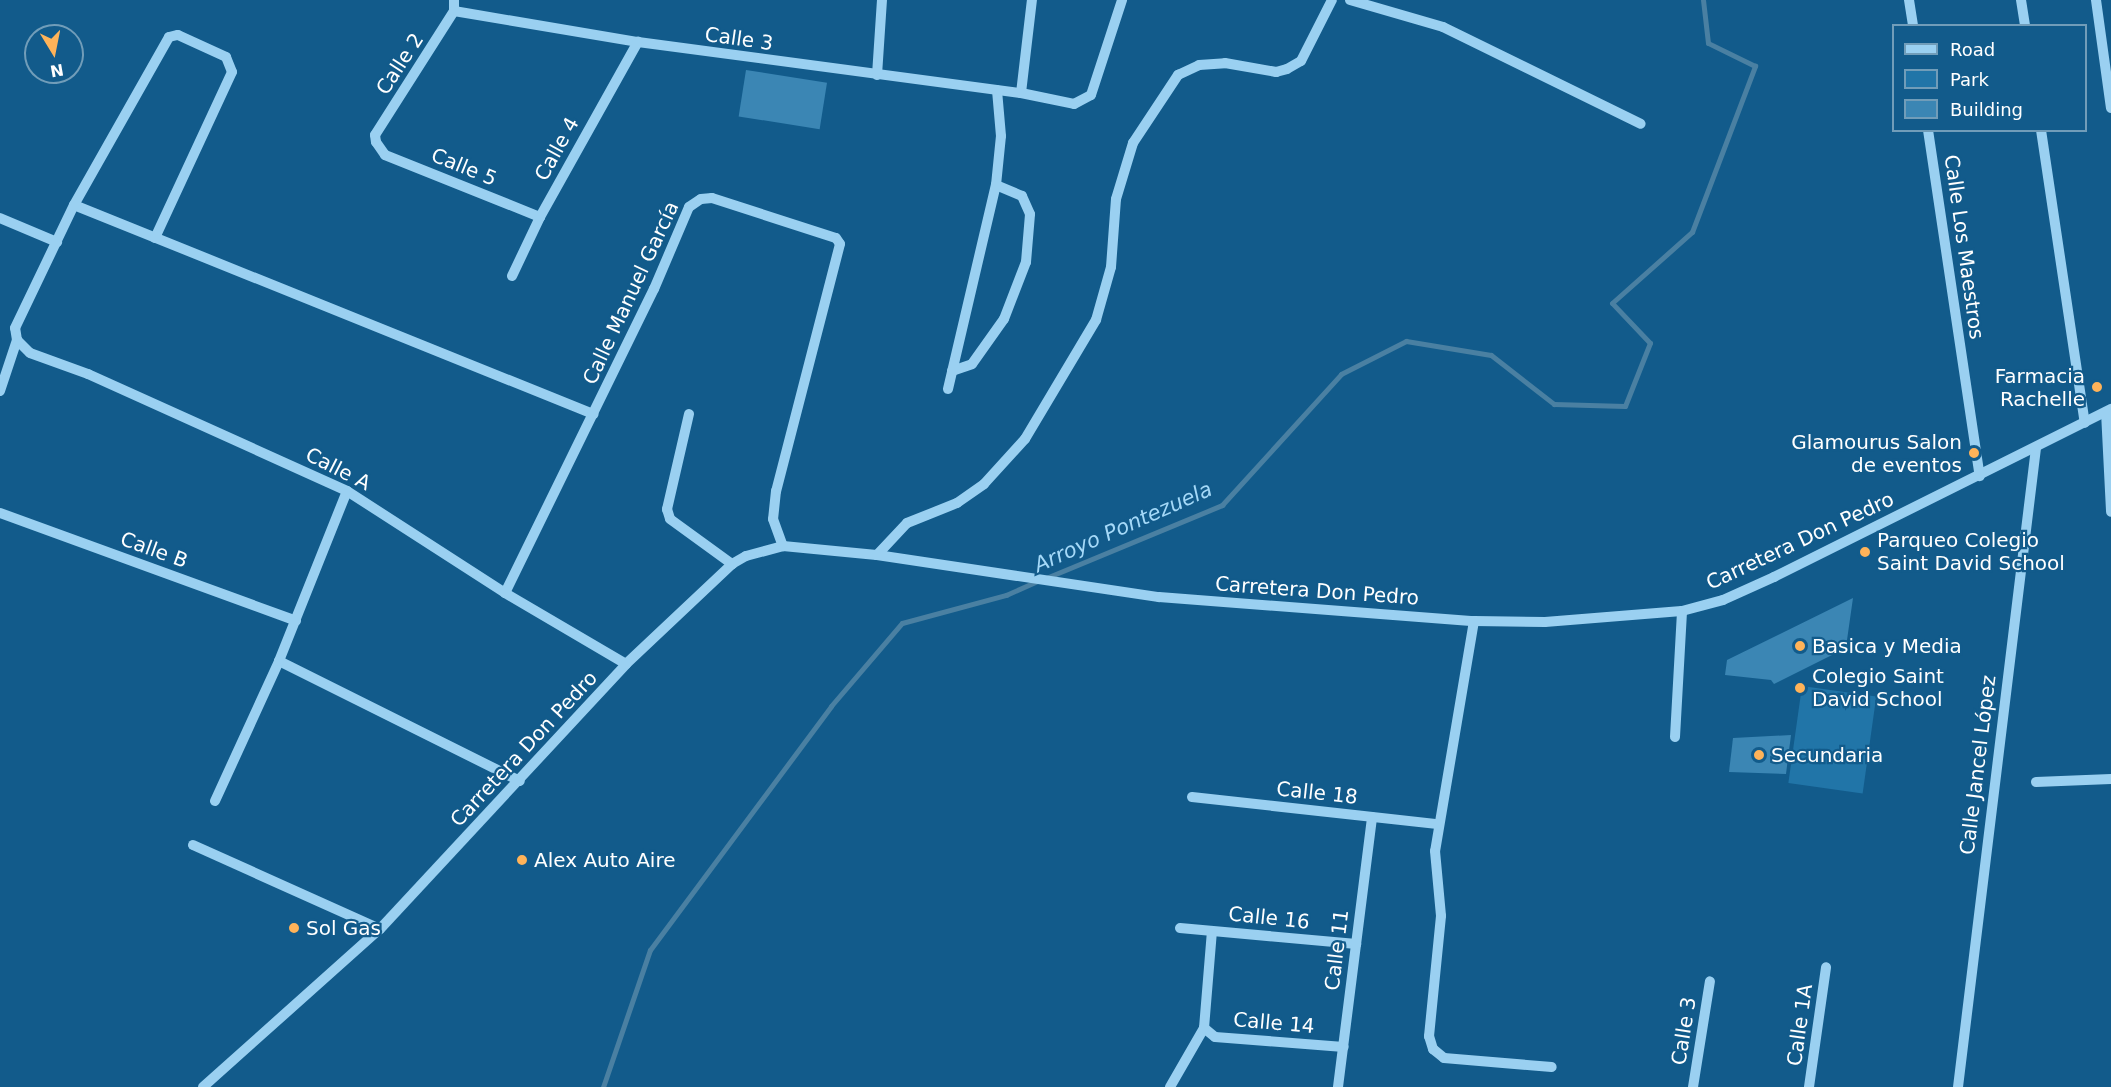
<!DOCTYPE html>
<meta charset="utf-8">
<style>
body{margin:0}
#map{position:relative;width:2111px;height:1087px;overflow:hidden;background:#125b8b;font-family:"DejaVu Sans",sans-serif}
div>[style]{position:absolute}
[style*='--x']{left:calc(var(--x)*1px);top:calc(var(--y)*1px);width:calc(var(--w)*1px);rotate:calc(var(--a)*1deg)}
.green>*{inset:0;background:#2175a8;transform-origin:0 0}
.stream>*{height:5px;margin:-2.5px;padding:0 2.5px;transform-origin:2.5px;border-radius:2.5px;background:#4a80a2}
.building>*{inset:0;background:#3b86b4;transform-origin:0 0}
.minor>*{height:10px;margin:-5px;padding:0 5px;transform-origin:5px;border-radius:5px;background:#9ad0f1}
.dots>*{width:16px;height:16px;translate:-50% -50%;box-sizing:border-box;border:3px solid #125b8b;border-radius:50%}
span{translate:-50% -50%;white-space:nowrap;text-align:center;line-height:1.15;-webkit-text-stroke:4.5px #125b8b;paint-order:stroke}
.street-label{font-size:20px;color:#fff}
.poi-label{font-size:20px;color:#fff}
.right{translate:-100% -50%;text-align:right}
.left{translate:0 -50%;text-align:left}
.water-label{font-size:21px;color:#a5d9f8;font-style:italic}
.legend{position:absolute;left:1892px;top:24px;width:195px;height:108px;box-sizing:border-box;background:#125b8b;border:2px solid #719db9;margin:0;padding:8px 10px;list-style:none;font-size:18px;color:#fff}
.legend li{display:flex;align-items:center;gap:12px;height:30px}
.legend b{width:30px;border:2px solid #719db9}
.north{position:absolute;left:24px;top:24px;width:60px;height:60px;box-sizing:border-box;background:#125b8b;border:2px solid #719db9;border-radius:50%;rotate:170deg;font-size:16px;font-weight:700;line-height:24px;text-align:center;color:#fff}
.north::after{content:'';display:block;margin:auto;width:21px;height:27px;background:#ffb359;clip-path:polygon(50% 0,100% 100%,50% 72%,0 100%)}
</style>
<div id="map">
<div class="green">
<div style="left:1802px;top:686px;width:75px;height:98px;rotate:8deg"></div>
</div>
<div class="stream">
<div style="--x:1046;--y:578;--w:191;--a:-22.5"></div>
<div style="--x:1222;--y:505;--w:177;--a:-47.7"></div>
<div style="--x:1341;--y:374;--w:73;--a:-26.9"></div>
<div style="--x:1406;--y:341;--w:86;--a:9.4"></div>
<div style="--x:1491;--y:355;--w:80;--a:37.9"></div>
<div style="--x:1554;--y:404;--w:71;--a:1.6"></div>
<div style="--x:1625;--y:406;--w:68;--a:-68.4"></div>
<div style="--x:1650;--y:343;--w:55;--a:-133.5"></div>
<div style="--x:1612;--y:303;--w:107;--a:-41.6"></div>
<div style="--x:1692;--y:232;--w:178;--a:-69.2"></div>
<div style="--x:1755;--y:66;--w:52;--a:-153.9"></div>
<div style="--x:1708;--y:43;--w:43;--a:-96.6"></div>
<div style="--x:603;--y:1087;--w:145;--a:-71.1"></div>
<div style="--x:650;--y:950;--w:304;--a:-53.4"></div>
<div style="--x:831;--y:706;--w:109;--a:-49.5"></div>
<div style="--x:902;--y:623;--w:108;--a:-15.1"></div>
<div style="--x:1006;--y:595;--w:35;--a:-24"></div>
</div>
<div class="building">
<div style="left:746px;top:70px;width:82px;height:47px;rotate:9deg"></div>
<div style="clip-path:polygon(1853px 598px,1847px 640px,1838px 652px,1774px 684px,1771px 680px,1725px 675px,1727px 660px)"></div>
<div style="clip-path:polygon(1791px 735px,1786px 774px,1729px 772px,1733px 738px)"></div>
</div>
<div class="minor">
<div style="--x:454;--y:0;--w:11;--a:90"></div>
<div style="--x:454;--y:11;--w:147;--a:122.5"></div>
<div style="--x:375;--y:135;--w:7;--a:82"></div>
<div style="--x:376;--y:142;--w:16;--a:55"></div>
<div style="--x:385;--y:155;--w:167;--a:21.8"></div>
<div style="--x:1350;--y:0;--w:97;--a:16.2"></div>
<div style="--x:1443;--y:27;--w:220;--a:26.1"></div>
<div style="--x:1909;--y:0;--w:26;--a:81"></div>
<div style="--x:2021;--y:0;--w:26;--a:81"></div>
<div style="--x:2096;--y:0;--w:109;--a:82.1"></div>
<div style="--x:454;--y:11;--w:187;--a:9.6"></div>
<div style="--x:638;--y:42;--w:386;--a:7.6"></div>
<div style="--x:1021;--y:93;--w:54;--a:11.7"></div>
<div style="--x:1074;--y:104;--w:19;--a:-28"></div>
<div style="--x:1091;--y:95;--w:100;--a:-71.9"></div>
<div style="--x:877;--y:75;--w:75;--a:-86.2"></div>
<div style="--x:1021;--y:93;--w:94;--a:-83.3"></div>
<div style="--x:1928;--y:130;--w:350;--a:81.5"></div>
<div style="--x:2041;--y:130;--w:296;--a:81.5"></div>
<div style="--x:74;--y:205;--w:560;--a:21.93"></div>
<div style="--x:0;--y:218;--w:62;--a:22.8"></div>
<div style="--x:512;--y:276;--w:65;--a:-64.6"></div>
<div style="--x:540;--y:217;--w:201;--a:-60.8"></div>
<div style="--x:17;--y:340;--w:18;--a:45"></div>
<div style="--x:30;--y:353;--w:62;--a:19.9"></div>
<div style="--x:88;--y:374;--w:284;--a:24.3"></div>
<div style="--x:347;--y:491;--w:188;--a:32.8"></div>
<div style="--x:505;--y:593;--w:140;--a:30.4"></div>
<div style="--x:952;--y:371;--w:21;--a:-19"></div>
<div style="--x:972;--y:364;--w:55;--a:-54.6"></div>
<div style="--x:1004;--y:319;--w:61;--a:-68.9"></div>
<div style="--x:1026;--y:262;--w:48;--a:-85.2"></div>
<div style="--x:1030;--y:214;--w:20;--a:-114"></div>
<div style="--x:1022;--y:196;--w:28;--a:-157"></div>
<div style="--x:948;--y:389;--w:210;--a:-76.8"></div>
<div style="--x:996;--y:185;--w:49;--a:-84.2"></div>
<div style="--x:1001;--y:136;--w:46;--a:-95"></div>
<div style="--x:0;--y:391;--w:54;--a:-71.6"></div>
<div style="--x:17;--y:340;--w:12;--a:-99"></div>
<div style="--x:15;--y:328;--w:136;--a:-64.4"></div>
<div style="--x:74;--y:205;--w:193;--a:-60.5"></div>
<div style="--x:169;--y:37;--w:9;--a:-13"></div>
<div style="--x:178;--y:35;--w:53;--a:24.6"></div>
<div style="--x:226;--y:57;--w:16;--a:68"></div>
<div style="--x:232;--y:72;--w:183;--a:114.9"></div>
<div style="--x:2106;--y:412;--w:100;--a:87.1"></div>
<div style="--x:689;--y:414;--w:98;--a:103"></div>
<div style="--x:667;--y:509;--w:10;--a:73"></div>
<div style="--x:670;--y:519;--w:77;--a:36"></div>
<div style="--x:0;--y:513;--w:315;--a:20"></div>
<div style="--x:877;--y:555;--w:44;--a:-46.8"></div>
<div style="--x:907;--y:523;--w:54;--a:-21.8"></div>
<div style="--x:957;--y:503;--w:33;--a:-35"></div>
<div style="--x:984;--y:484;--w:61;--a:-47.7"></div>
<div style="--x:1025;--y:439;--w:139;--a:-59.2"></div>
<div style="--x:1096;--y:320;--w:55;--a:-74.2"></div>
<div style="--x:1111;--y:267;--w:68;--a:-85.8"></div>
<div style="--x:1116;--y:199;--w:59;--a:-73.1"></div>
<div style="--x:1133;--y:143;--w:82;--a:-56.5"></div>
<div style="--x:1178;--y:75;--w:23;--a:-25"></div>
<div style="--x:1199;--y:65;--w:26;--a:-4"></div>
<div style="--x:1225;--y:63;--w:52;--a:10"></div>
<div style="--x:1276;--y:72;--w:11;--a:-15"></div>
<div style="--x:1287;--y:69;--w:16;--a:-30"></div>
<div style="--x:1301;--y:61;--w:68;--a:-63.1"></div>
<div style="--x:505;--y:593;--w:339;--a:-63.9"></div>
<div style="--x:654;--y:289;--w:89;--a:-66.9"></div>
<div style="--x:689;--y:207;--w:14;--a:-34"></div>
<div style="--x:701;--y:199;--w:11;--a:-5"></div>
<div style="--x:712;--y:198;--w:130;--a:17.9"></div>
<div style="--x:836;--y:238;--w:7;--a:56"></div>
<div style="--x:840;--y:244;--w:255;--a:104.5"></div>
<div style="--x:776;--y:491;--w:28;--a:96"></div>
<div style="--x:773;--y:519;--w:29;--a:70"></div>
<div style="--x:1474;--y:621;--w:233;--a:99.6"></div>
<div style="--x:1435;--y:851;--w:65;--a:84.7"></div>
<div style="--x:1441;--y:916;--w:121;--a:95.7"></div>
<div style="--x:1429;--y:1036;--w:14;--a:73"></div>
<div style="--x:1433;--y:1049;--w:14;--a:39"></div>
<div style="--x:1444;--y:1058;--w:108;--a:4.8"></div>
<div style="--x:279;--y:661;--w:269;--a:26.5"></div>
<div style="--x:1675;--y:737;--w:126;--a:-86.8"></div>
<div style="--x:2036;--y:782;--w:75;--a:-2.3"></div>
<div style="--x:1192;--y:797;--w:247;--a:6.3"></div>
<div style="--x:215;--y:801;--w:154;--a:-65.4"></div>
<div style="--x:279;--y:661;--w:183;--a:-68.2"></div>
<div style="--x:193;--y:845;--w:205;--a:24.2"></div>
<div style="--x:1180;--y:928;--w:177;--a:5.2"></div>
<div style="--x:1204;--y:1028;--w:14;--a:39"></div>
<div style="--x:1215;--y:1037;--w:129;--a:4.4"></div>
<div style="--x:203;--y:1087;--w:237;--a:-41.8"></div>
<div style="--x:380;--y:929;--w:362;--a:-47.1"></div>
<div style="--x:626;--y:664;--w:146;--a:-43.3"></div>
<div style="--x:732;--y:564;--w:16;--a:-30"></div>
<div style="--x:746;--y:556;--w:38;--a:-15"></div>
<div style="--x:783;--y:546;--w:94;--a:5.5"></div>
<div style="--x:877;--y:555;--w:285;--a:8.5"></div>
<div style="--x:1159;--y:597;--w:316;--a:4.4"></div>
<div style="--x:1474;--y:621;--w:71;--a:0.8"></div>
<div style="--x:1545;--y:622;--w:137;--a:-4.6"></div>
<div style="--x:1682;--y:611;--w:42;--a:-15"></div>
<div style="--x:1723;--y:600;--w:56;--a:-24.3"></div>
<div style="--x:1774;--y:577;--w:377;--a:-26.5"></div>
<div style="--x:1170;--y:1087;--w:68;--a:-60"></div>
<div style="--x:1204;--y:1028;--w:97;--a:-85.3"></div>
<div style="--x:1338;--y:1087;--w:272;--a:-82.8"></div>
<div style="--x:1693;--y:1087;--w:107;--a:-80.9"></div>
<div style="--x:1809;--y:1087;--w:121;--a:-81.9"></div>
<div style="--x:1958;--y:1087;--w:644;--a:-83.04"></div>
</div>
<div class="dots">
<div style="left:2097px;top:387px;background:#ffb359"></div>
<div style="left:1974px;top:453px;background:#ffb359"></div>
<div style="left:1865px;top:552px;background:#ffb359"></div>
<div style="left:1800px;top:646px;background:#ffb359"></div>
<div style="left:1800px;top:688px;background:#ffb359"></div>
<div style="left:1759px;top:755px;background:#ffb359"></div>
<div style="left:522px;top:860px;background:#ffb359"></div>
<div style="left:294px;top:928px;background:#ffb359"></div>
</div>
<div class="street-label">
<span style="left:739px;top:39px;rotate:8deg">Calle 3</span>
<span style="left:400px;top:64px;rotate:-57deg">Calle 2</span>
<span style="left:557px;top:149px;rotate:-61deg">Calle 4</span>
<span style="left:464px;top:167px;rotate:22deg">Calle 5</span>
<span style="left:1964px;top:247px;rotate:82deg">Calle Los Maestros</span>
<span style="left:631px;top:293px;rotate:-65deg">Calle Manuel García</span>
<span style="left:338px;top:469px;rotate:27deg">Calle A</span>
<span style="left:1800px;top:541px;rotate:-25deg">Carretera Don Pedro</span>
<span style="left:154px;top:550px;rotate:20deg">Calle B</span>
<span style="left:1317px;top:591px;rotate:4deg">Carretera Don Pedro</span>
<span style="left:524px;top:749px;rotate:-47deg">Carretera Don Pedro</span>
<span style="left:1978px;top:765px;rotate:-83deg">Calle Jancel López</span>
<span style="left:1317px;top:793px;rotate:6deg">Calle 18</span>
<span style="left:1269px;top:918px;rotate:6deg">Calle 16</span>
<span style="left:1337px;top:950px;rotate:-83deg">Calle 11</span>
<span style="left:1274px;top:1023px;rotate:5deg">Calle 14</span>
<span style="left:1800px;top:1025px;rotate:-82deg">Calle 1A</span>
<span style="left:1684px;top:1031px;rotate:-81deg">Calle 3</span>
</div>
<div class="poi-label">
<span class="right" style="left:2085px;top:388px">Farmacia<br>Rachelle</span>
<span class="right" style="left:1962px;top:454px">Glamourus Salon<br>de eventos</span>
<span class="left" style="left:1877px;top:552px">Parqueo Colegio<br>Saint David School</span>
<span class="left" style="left:1812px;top:646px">Basica y Media</span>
<span class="left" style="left:1812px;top:688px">Colegio Saint<br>David School</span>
<span class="left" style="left:1771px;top:755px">Secundaria</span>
<span class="left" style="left:534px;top:860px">Alex Auto Aire</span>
<span class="left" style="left:306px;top:928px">Sol Gas</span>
</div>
<div class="water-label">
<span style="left:1123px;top:527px;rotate:-24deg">Arroyo Pontezuela</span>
</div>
<ul class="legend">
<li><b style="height:8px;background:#9ad0f1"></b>Road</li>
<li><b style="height:16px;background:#2175a8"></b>Park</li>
<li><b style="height:16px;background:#3b86b4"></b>Building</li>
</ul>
<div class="north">N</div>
</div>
